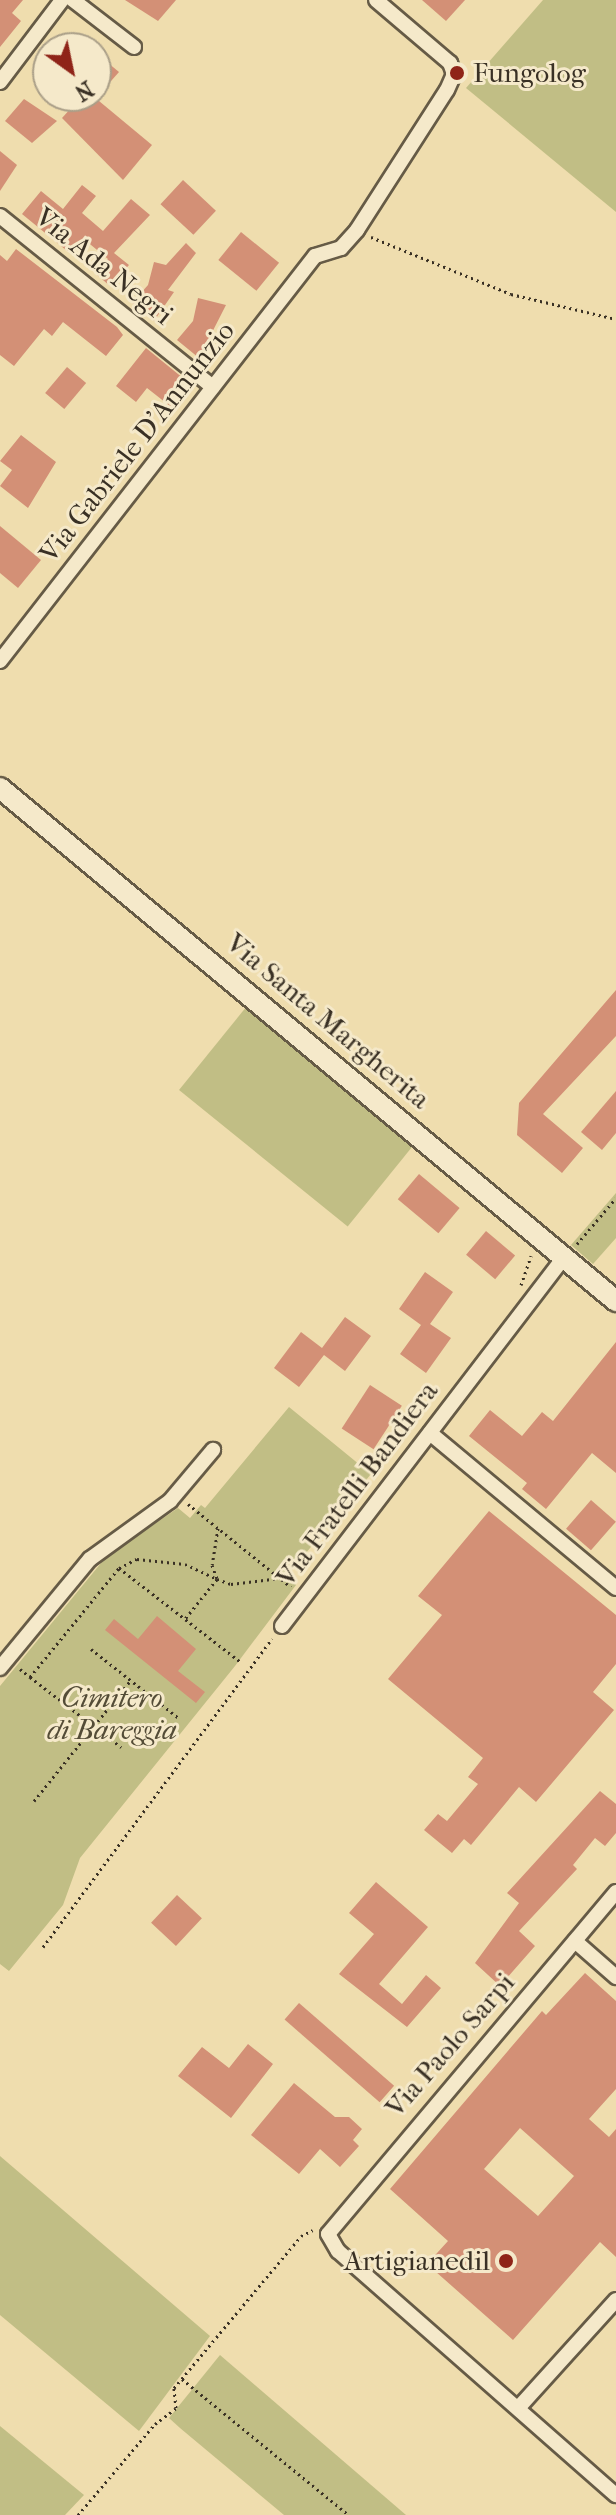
<!DOCTYPE html>
<style>
body{margin:0}
#map{position:relative;width:616px;height:2515px;overflow:hidden;background:#efddae;font-family:"IM FELL French Canon",serif}
div>[style]{position:absolute}
[style*='--x']{left:calc(var(--x)*1px);top:calc(var(--y)*1px);width:calc(var(--w)*1px);rotate:calc(var(--a)*1deg)}
.green>*{inset:0;background:#c1be85;transform-origin:0 0}
.building>*{inset:0;background:#d39076;transform-origin:0 0}
.path>*{height:3px;margin-top:-1.5px;transform-origin:0;background:repeating-linear-gradient(90deg,#393024 0 2px,transparent 0 6px)}
.roads{filter:drop-shadow(2px 0 #665b46) drop-shadow(-2px 0 #665b46) drop-shadow(0 2px #665b46) drop-shadow(0 -2px #665b46)}
.street>*{height:14px;margin:-7px;padding:0 7px;transform-origin:7px;border-radius:7px;background:#f5e9ca}
.secondary>*{height:20px;margin:-10px;padding:0 10px;transform-origin:10px;border-radius:10px;background:#f5e9ca}
.dots>*{width:22px;height:22px;translate:-50% -50%;box-sizing:border-box;border:4px solid #f5e9ca;border-radius:50%}
span{translate:-50% -50%;white-space:nowrap;text-align:center;line-height:1.15;-webkit-text-stroke:6px #f5e9ca;paint-order:stroke}
.poi-label{font-size:28px;color:#393024}
.left{translate:0 -50%;text-align:left}
.right{translate:-100% -50%;text-align:right}
.street-label{font-size:28px;color:#393024}
.park-label{font-size:28px;color:#544c37;font-style:italic}
.north{position:absolute;left:32px;top:32px;width:80px;height:80px;box-sizing:border-box;background:#f5e9ca;border:2px solid #aa9f88;border-radius:50%;rotate:147deg;font-size:22px;font-weight:700;line-height:32px;text-align:center;color:#393024}
.north::after{content:'';display:block;margin:auto;width:28px;height:36px;background:#8f2418;clip-path:polygon(50% 0,100% 100%,50% 72%,0 100%)}
</style>
<div id="map">
<div class="green">
<div style="clip-path:polygon(543px 0,616px 0,616px 212px,466px 88px)"></div>
<div style="left:247px;top:1006px;width:217px;height:108px;rotate:39deg"></div>
<div style="clip-path:polygon(616px 1193px,616px 1238px,593px 1264px,571px 1245px)"></div>
<div style="clip-path:polygon(289px 1407px,371px 1474px,287px 1576px,296px 1585px,235px 1666px,80px 1858px,63px 1905px,9px 1971px,0 1964px,0 1686px,106px 1557px,178px 1508px,190px 1518px,201px 1505px,205px 1508px)"></div>
<div style="clip-path:polygon(0 2156px,210px 2336px,139px 2431px,0 2315px)"></div>
<div style="clip-path:polygon(220px 2355px,406px 2515px,284px 2515px,180px 2428px,169px 2418px)"></div>
<div style="clip-path:polygon(0 2426px,84px 2495px,65px 2515px,0 2515px)"></div>
</div>
<div class="building">
<div style="clip-path:polygon(0 0,23px 0,12px 13px,21px 21px,0 47px)"></div>
<div style="clip-path:polygon(125px 0,176px 0,158px 21px)"></div>
<div style="clip-path:polygon(422px 0,465px 0,446px 21px)"></div>
<div style="clip-path:polygon(96px 53px,119px 72px,96px 98px)"></div>
<div style="clip-path:polygon(82px 96px,93px 96px,152px 145px,123px 180px,62px 118px)"></div>
<div style="clip-path:polygon(24px 99px,57px 121px,32px 143px,5px 121px)"></div>
<div style="clip-path:polygon(0 151px,17px 165px,0 191px)"></div>
<div style="left:183px;top:180px;width:45px;height:33px;rotate:43deg"></div>
<div style="clip-path:polygon(82px 185px,96px 196px,82px 213px,103px 231px,131px 199px,150px 215px,114px 253px,129px 265px,110px 286px,96px 274px,108px 259px,85px 240px,72px 255px,22px 214px,41px 191px,63px 209px)"></div>
<div style="left:241px;top:232px;width:49px;height:36px;rotate:39deg"></div>
<div style="clip-path:polygon(186px 243px,196px 253px,168px 290px,174px 292px,154px 321px,132px 303px,148px 285px,154px 262px,166px 265px)"></div>
<div style="clip-path:polygon(16px 249px,117px 327px,123px 335px,106px 356px,63px 322px,52px 336px,44px 329px,14px 366px,0 355px,0 255px,7px 261px)"></div>
<div style="clip-path:polygon(198px 298px,226px 305px,199px 358px,177px 340px,193px 321px)"></div>
<div style="clip-path:polygon(146px 348px,194px 387px,175px 410px,147px 388px,136px 402px,116px 386px)"></div>
<div style="left:67px;top:367px;width:25px;height:34px;rotate:40deg"></div>
<div style="clip-path:polygon(21px 435px,56px 462px,28px 508px,0 486px,12px 470px,0 461px)"></div>
<div style="clip-path:polygon(0 526px,41px 560px,18px 588px,0 573px)"></div>
<div style="clip-path:polygon(616px 990px,616px 1036px,543px 1114px,583px 1148px,562px 1173px,517px 1135px,519px 1103px)"></div>
<div style="clip-path:polygon(616px 1091px,616px 1133px,602px 1150px,581px 1132px)"></div>
<div style="left:419px;top:1174px;width:53px;height:33px;rotate:40deg"></div>
<div style="left:486px;top:1231px;width:38px;height:31px;rotate:40deg"></div>
<div style="clip-path:polygon(425px 1272px,453px 1292px,430px 1324px,451px 1338px,426px 1373px,400px 1354px,421px 1325px,399px 1309px)"></div>
<div style="clip-path:polygon(345px 1317px,371px 1336px,345px 1371px,324px 1355px,299px 1387px,274px 1368px,301px 1332px,322px 1348px)"></div>
<div style="clip-path:polygon(616px 1342px,616px 1473px,592px 1453px,546px 1509px,522px 1489px,527px 1483px,469px 1436px,490px 1410px,522px 1436px,542px 1412px,553px 1421px)"></div>
<div style="left:370px;top:1385px;width:38px;height:52px;rotate:33deg"></div>
<div style="left:591px;top:1500px;width:33px;height:38px;rotate:41deg"></div>
<div style="clip-path:polygon(489px 1511px,616px 1615px,616px 1664px,593px 1692px,614px 1710px,536px 1802px,519px 1787px,471px 1845px,464px 1839px,452px 1853px,424px 1830px,438px 1814px,447px 1821px,478px 1784px,468px 1777px,483px 1758px,388px 1679px,442px 1615px,418px 1596px)"></div>
<div style="clip-path:polygon(157px 1616px,196px 1649px,178px 1671px,205px 1692px,196px 1703px,105px 1630px,114px 1619px,138px 1639px)"></div>
<div style="clip-path:polygon(600px 1791px,616px 1804px,616px 1833px,605px 1846px,595px 1838px,573px 1865px,577px 1869px,519px 1931px,535px 1946px,500px 1986px,475px 1963px,519px 1903px,507px 1893px)"></div>
<div style="clip-path:polygon(376px 1882px,428px 1927px,379px 1984px,402px 2004px,426px 1975px,441px 1988px,407px 2027px,339px 1974px,374px 1934px,349px 1913px)"></div>
<div style="left:177px;top:1895px;width:34px;height:38px;rotate:43deg"></div>
<div style="clip-path:polygon(evenodd,585px 1973px,616px 2001px,616px 2089px,589px 2119px,609px 2137px,616px 2129px,616px 2257px,600px 2242px,513px 2340px,427px 2264px,448px 2241px,390px 2189px,542px 2011px,546px 2015px,585px 1973px,520px 2128px,574px 2176px,538px 2216px,484px 2169px,520px 2128px)"></div>
<div style="left:299px;top:2003px;width:126px;height:22px;rotate:41deg"></div>
<div style="clip-path:polygon(248px 2044px,273px 2064px,231px 2118px,178px 2076px,202px 2047px,229px 2068px)"></div>
<div style="clip-path:polygon(294px 2083px,335px 2117px,349px 2117px,362px 2129px,353px 2140px,359px 2146px,340px 2167px,320px 2149px,299px 2174px,251px 2135px)"></div>
</div>
<div class="path">
<div style="--x:371;--y:237;--w:151;--a:22.2"></div>
<div style="--x:511;--y:294;--w:108;--a:13.4"></div>
<div style="--x:577;--y:1244;--w:60;--a:-49.7"></div>
<div style="--x:521;--y:1285;--w:31;--a:-71"></div>
<div style="--x:188;--y:1504;--w:132;--a:38.9"></div>
<div style="--x:218;--y:1528;--w:37;--a:99"></div>
<div style="--x:212;--y:1565;--w:15;--a:70"></div>
<div style="--x:217;--y:1579;--w:15;--a:20"></div>
<div style="--x:231;--y:1584;--w:49;--a:-7"></div>
<div style="--x:119;--y:1568;--w:155;--a:37.7"></div>
<div style="--x:91;--y:1649;--w:113;--a:38.2"></div>
<div style="--x:20;--y:1669;--w:13;--a:39"></div>
<div style="--x:30;--y:1677;--w:141;--a:-50.8"></div>
<div style="--x:119;--y:1568;--w:20;--a:-27"></div>
<div style="--x:137;--y:1559;--w:48;--a:5.9"></div>
<div style="--x:185;--y:1564;--w:35;--a:25"></div>
<div style="--x:217;--y:1579;--w:51;--a:128.7"></div>
<div style="--x:30;--y:1677;--w:115;--a:37.6"></div>
<div style="--x:34;--y:1801;--w:155;--a:-51.3"></div>
<div style="--x:43;--y:1947;--w:384;--a:-53.4"></div>
<div style="--x:182;--y:2379;--w:215;--a:39.2"></div>
<div style="--x:78;--y:2515;--w:119;--a:-49.8"></div>
<div style="--x:155;--y:2424;--w:26;--a:-37"></div>
<div style="--x:176;--y:2408;--w:20;--a:-96"></div>
<div style="--x:174;--y:2388;--w:198;--a:-50.1"></div>
<div style="--x:301;--y:2236;--w:13;--a:-27"></div>
</div>
<div class="roads">
<div class="street">
<div style="--x:73;--y:0;--w:77;--a:37.6"></div>
<div style="--x:0;--y:82;--w:103;--a:-52.9"></div>
<div style="--x:0;--y:216;--w:273;--a:38.8"></div>
<div style="--x:0;--y:661;--w:513;--a:-52.13"></div>
<div style="--x:315;--y:256;--w:27;--a:-17"></div>
<div style="--x:341;--y:248;--w:24;--a:-48"></div>
<div style="--x:357;--y:230;--w:166;--a:-57.3"></div>
<div style="--x:447;--y:90;--w:17;--a:-66"></div>
<div style="--x:454;--y:74;--w:12;--a:-110"></div>
<div style="--x:450;--y:63;--w:97;--a:-139.6"></div>
<div style="--x:430;--y:1433;--w:242;--a:39.8"></div>
<div style="--x:282;--y:1626;--w:464;--a:-52.6"></div>
<div style="--x:0;--y:1668;--w:141;--a:-50.5"></div>
<div style="--x:90;--y:1559;--w:99;--a:-35.9"></div>
<div style="--x:170;--y:1501;--w:67;--a:-49.9"></div>
<div style="--x:616;--y:1892;--w:447;--a:130.1"></div>
<div style="--x:328;--y:2234;--w:20;--a:60"></div>
<div style="--x:338;--y:2251;--w:370;--a:41.3"></div>
<div style="--x:575;--y:1941;--w:55;--a:41.3"></div>
<div style="--x:520;--y:2406;--w:143;--a:-47.8"></div>
</div>
<div class="secondary">
<div style="--x:0;--y:788;--w:802;--a:39.79"></div>
</div>
</div>
<div class="dots">
<div style="left:457px;top:73px;background:#8f2418"></div>
<div style="left:506px;top:2261px;background:#8f2418"></div>
</div>
<div class="poi-label">
<span class="left" style="left:473px;top:73px">Fungolog</span>
<span class="right" style="left:490px;top:2261px">Artigianedil</span>
</div>
<div class="street-label">
<span style="left:104px;top:266px;rotate:39deg">Via Ada Negri</span>
<span style="left:137px;top:442px;rotate:-52deg">Via Gabriele D'Annunzio</span>
<span style="left:328px;top:1021px;rotate:40deg">Via Santa Margherita</span>
<span style="left:357px;top:1484px;rotate:-53deg">Via Fratelli Bandiera</span>
<span style="left:450px;top:2045px;rotate:-49deg">Via Paolo Sarpi</span>
</div>
<div class="park-label">
<span style="left:112px;top:1714px">Cimitero<br>di Bareggia</span>
</div>
<div class="north">N</div>
</div>
